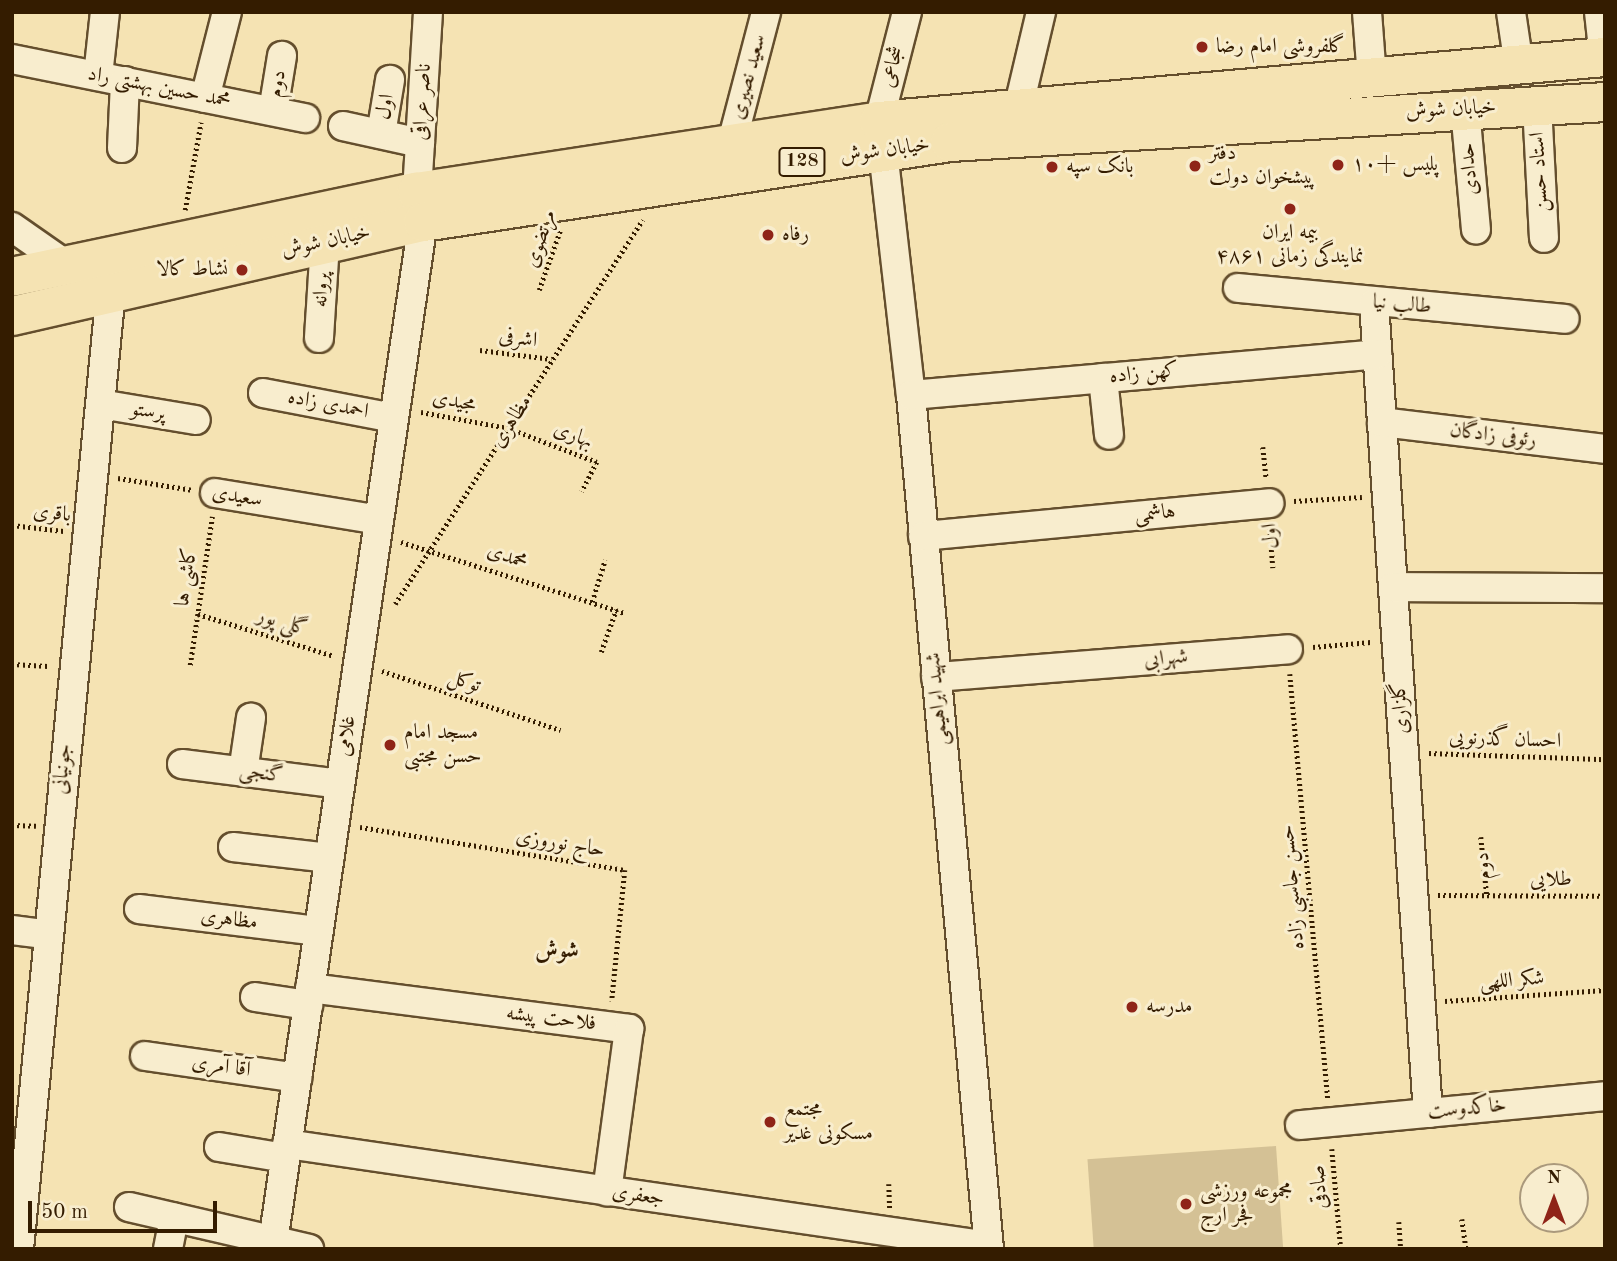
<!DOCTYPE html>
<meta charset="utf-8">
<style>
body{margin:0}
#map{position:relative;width:1617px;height:1261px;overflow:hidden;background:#f5e3b3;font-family:"Old Standard TT",Amiri,serif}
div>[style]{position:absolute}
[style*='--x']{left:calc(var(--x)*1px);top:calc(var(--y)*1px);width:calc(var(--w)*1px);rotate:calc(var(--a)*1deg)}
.green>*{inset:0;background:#d4c195;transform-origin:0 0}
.path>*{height:4.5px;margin-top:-2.25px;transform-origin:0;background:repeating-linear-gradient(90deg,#341c00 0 2px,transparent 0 5.5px)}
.roads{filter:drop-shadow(2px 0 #644e2d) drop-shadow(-2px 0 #644e2d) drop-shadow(0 2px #644e2d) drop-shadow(0 -2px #644e2d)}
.street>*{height:28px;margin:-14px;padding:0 14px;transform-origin:14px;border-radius:14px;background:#f8edce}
.primary>*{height:38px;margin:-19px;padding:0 19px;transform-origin:19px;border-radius:19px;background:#f5e3b3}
.dots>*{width:19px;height:19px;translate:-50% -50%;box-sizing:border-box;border:4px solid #f8edce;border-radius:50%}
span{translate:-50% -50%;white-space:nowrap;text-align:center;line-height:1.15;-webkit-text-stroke:6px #f8edce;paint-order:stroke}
.shield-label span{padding:2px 5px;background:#f8edce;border:2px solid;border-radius:5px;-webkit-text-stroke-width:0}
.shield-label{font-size:19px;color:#341c00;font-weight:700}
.poi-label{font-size:21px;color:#341c00}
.left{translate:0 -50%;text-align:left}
.right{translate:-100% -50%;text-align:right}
.street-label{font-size:21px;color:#341c00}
.neighbourhood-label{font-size:23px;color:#341c00;font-weight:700}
.frame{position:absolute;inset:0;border:14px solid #341c00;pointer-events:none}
.north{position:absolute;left:1519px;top:1163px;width:70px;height:70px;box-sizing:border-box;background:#f8edce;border:2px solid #aa997c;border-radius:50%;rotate:0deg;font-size:19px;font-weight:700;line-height:28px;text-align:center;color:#341c00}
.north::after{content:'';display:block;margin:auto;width:24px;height:32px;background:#8f2418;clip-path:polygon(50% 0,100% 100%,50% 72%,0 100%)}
.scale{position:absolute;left:28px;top:1201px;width:189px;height:32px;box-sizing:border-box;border:4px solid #341c00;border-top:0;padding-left:9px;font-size:21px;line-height:24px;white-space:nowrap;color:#341c00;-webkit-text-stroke:5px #f8edce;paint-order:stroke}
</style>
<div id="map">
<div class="green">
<div style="left:1276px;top:1146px;width:103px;height:189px;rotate:86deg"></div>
</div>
<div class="path">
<div style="--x:185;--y:210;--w:89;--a:-79.7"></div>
<div style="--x:539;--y:290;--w:63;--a:-70.4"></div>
<div style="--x:480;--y:350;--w:72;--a:7.2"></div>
<div style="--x:421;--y:412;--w:88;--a:10.4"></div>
<div style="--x:508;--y:428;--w:95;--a:20.9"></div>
<div style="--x:597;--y:462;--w:33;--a:117"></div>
<div style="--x:1263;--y:447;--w:31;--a:84"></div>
<div style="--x:118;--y:478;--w:76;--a:9.1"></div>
<div style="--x:1294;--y:501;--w:68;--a:-3.4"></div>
<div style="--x:12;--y:525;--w:52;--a:6.6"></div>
<div style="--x:1270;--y:528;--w:40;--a:85.7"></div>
<div style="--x:401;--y:542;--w:235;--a:17.6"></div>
<div style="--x:592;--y:602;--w:44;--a:-72.8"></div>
<div style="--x:395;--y:604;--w:457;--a:-57.2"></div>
<div style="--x:198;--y:614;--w:142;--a:17.2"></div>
<div style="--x:1313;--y:647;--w:58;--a:-4.9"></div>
<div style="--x:601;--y:652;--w:45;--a:-70.3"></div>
<div style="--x:12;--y:664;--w:36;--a:3"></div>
<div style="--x:190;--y:665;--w:150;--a:-81.5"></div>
<div style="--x:382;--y:671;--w:188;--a:18.3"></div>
<div style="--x:1290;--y:674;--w:426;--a:84.9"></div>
<div style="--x:1429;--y:753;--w:176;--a:2"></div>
<div style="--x:12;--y:825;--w:24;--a:2"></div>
<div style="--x:360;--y:827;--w:268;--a:9.2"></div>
<div style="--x:625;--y:870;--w:132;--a:95.7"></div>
<div style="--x:1481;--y:837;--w:59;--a:84.2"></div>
<div style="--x:1438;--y:895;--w:167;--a:0.3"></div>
<div style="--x:1445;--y:1001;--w:160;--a:-3.9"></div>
<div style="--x:1332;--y:1149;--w:100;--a:84.9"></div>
<div style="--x:889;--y:1184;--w:24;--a:88"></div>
<div style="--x:1462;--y:1219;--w:30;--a:82"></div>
<div style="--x:1399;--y:1222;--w:27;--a:86"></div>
</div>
<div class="roads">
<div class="street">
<div style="--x:1367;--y:12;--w:66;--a:85.7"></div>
<div style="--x:1511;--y:12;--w:55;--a:81.6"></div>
<div style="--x:1599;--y:12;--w:46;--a:83.8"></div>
<div style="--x:12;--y:59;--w:299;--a:11.4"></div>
<div style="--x:98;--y:76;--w:64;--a:-83.8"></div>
<div style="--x:205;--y:98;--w:89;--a:-75.7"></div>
<div style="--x:1019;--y:105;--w:96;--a:-76.7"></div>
<div style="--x:1537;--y:105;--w:133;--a:87"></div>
<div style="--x:1465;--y:109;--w:121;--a:84.8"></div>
<div style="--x:273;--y:111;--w:56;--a:-80.7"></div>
<div style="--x:879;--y:121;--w:113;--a:-75.6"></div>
<div style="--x:343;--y:126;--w:79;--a:12.4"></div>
<div style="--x:381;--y:134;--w:55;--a:-80.5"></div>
<div style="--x:732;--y:142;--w:134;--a:-75.3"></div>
<div style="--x:122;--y:148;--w:67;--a:-87.4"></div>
<div style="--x:883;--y:151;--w:246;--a:83.5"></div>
<div style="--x:911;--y:395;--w:858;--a:84.78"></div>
<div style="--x:417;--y:192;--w:180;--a:-86.5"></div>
<div style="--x:12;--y:227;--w:65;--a:34.9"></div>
<div style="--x:1238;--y:288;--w:328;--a:5.4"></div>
<div style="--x:1374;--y:303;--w:812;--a:86.19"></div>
<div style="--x:319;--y:338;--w:96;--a:-86.4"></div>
<div style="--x:1103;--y:378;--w:57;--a:84"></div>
<div style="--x:263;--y:393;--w:133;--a:10.8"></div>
<div style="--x:911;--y:395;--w:468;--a:-5"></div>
<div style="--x:100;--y:404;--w:97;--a:9.5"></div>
<div style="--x:1382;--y:422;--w:225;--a:6.9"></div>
<div style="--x:215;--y:493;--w:166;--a:9.3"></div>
<div style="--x:923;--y:536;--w:348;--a:-5.4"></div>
<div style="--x:1393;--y:587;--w:212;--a:0.3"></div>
<div style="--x:936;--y:677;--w:353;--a:-4.5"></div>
<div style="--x:182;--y:764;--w:159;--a:7.2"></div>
<div style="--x:243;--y:772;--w:55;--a:-81.6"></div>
<div style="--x:233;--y:847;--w:97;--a:6.5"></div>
<div style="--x:139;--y:909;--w:181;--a:7"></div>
<div style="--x:12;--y:930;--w:33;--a:7"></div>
<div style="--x:310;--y:988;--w:322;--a:7.3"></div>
<div style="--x:629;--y:1029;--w:164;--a:97.7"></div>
<div style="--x:255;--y:997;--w:54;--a:8.6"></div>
<div style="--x:145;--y:1056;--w:154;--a:8.2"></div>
<div style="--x:1300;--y:1125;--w:306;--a:-5.4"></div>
<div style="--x:287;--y:1144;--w:708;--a:8.28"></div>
<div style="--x:219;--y:1147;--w:67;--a:9.5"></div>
<div style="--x:129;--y:1207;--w:185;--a:13.1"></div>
<div style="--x:19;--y:1249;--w:963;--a:-84.52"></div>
<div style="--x:168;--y:1249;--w:32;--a:-79"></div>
<div style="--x:272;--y:1249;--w:1038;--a:-81.64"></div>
</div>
<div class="primary">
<div style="--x:12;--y:277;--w:414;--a:-11.9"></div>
<div style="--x:417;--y:192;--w:467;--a:-8.7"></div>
<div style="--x:879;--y:121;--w:729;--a:-5.04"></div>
<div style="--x:12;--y:316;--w:422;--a:-12.9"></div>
<div style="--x:423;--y:222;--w:533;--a:-8.63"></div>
<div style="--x:950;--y:142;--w:656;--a:-3.49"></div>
</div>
</div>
<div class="dots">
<div style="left:1202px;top:47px;background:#8f2418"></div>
<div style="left:1338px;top:165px;background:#8f2418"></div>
<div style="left:1195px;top:166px;background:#8f2418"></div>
<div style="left:1052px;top:167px;background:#8f2418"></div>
<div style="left:1290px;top:209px;background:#8f2418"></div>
<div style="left:768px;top:235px;background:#8f2418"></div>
<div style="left:242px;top:270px;background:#8f2418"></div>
<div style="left:390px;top:745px;background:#8f2418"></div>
<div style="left:1132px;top:1007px;background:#8f2418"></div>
<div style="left:770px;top:1122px;background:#8f2418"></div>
<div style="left:1186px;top:1204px;background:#8f2418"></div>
</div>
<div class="shield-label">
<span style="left:802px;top:162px">128</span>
</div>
<div class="poi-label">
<span class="left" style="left:1216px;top:47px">گلفروشی امام رضا</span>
<span class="left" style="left:1209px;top:166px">دفتر<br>پیشخوان دولت</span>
<span class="left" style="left:1352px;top:165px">پلیس +۱۰</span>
<span class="left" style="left:1066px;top:167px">بانک سپه</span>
<span style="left:1290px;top:245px">بیمه ایران<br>نمایندگی زمانی ۴۸۶۱</span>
<span class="left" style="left:782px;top:235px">رفاه</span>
<span class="right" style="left:228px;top:270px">نشاط کالا</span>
<span class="left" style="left:404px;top:745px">مسجد امام<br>حسن مجتبی</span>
<span class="left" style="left:1146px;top:1007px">مدرسه</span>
<span class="left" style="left:784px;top:1122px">مجتمع<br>مسکونی غدیر</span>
<span class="left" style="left:1200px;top:1204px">مجموعه ورزشی<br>فجر ارج</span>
</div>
<div class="street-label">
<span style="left:893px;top:67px;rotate:-76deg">شجاعی</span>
<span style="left:749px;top:77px;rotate:-75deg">سعید نصیری</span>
<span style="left:278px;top:84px;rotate:-81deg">دوم</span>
<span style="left:159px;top:88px;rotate:11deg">محمد حسین بهشتی راد</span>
<span style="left:423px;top:102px;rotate:-87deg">ناصر عراقی</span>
<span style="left:386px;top:107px;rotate:-80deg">اول</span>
<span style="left:1451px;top:110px;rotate:-3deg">خیابان شوش</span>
<span style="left:885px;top:151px;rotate:-8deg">خیابان شوش</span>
<span style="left:1470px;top:169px;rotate:-95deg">حدادی</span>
<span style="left:1540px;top:172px;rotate:-93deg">استاد حسن</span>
<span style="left:541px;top:239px;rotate:-71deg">مرتضوی</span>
<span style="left:326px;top:242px;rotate:-12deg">خیابان شوش</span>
<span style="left:322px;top:290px;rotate:-87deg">پروانه</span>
<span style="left:1402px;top:305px;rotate:5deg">طالب نیا</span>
<span style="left:518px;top:339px;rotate:7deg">اشرفی</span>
<span style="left:1144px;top:374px;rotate:-5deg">کهن زاده</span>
<span style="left:454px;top:402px;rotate:10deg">مجیدی</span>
<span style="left:328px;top:405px;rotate:11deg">احمدی زاده</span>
<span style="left:148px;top:412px;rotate:10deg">پرستو</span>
<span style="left:512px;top:422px;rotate:-57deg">مظاهری</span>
<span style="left:573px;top:436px;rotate:21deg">بهاری</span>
<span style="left:1493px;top:436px;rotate:7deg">رئوفی زادگان</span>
<span style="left:237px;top:497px;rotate:9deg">سعیدی</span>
<span style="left:52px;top:514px;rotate:6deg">باقری</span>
<span style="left:1155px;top:514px;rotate:-5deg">هاشمی</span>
<span style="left:1271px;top:536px;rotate:-94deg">اول</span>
<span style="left:507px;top:557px;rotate:19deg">محمدی</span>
<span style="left:187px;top:577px;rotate:-82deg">کاشی ها</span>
<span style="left:282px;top:623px;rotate:17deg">گلی پور</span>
<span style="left:1166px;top:659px;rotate:-5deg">شهرابی</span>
<span style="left:464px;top:682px;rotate:18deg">توکل</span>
<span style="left:938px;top:699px;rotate:-95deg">شهید ابراهیمی</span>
<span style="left:1401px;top:708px;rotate:-94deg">گلزاری</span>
<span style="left:347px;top:736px;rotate:-82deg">غلامی</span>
<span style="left:1505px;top:740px;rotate:2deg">احسان گذرنویی</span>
<span style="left:63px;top:769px;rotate:-84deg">جونیانی</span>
<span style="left:261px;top:774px;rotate:7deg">گنجی</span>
<span style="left:560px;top:844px;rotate:9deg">حاج نوروزی</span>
<span style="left:1484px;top:866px;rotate:-95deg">دوم</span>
<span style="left:1551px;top:880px">طلایی</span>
<span style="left:1293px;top:887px;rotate:-95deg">حسن جاسبی زاده</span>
<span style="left:229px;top:920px;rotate:7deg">مظاهری</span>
<span style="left:1512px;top:981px;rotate:-4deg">شکر اللهی</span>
<span style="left:551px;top:1019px;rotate:7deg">فلاحت پیشه</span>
<span style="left:221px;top:1067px;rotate:8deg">آقا آمری</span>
<span style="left:1467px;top:1109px;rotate:-5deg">خاکدوست</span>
<span style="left:1320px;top:1187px;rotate:-95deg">صادقی</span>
<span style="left:638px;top:1196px;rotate:8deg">جعفری</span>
</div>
<div class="neighbourhood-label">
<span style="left:557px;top:951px">شوش</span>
</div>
<div class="frame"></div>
<div class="north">N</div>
<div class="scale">50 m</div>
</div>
